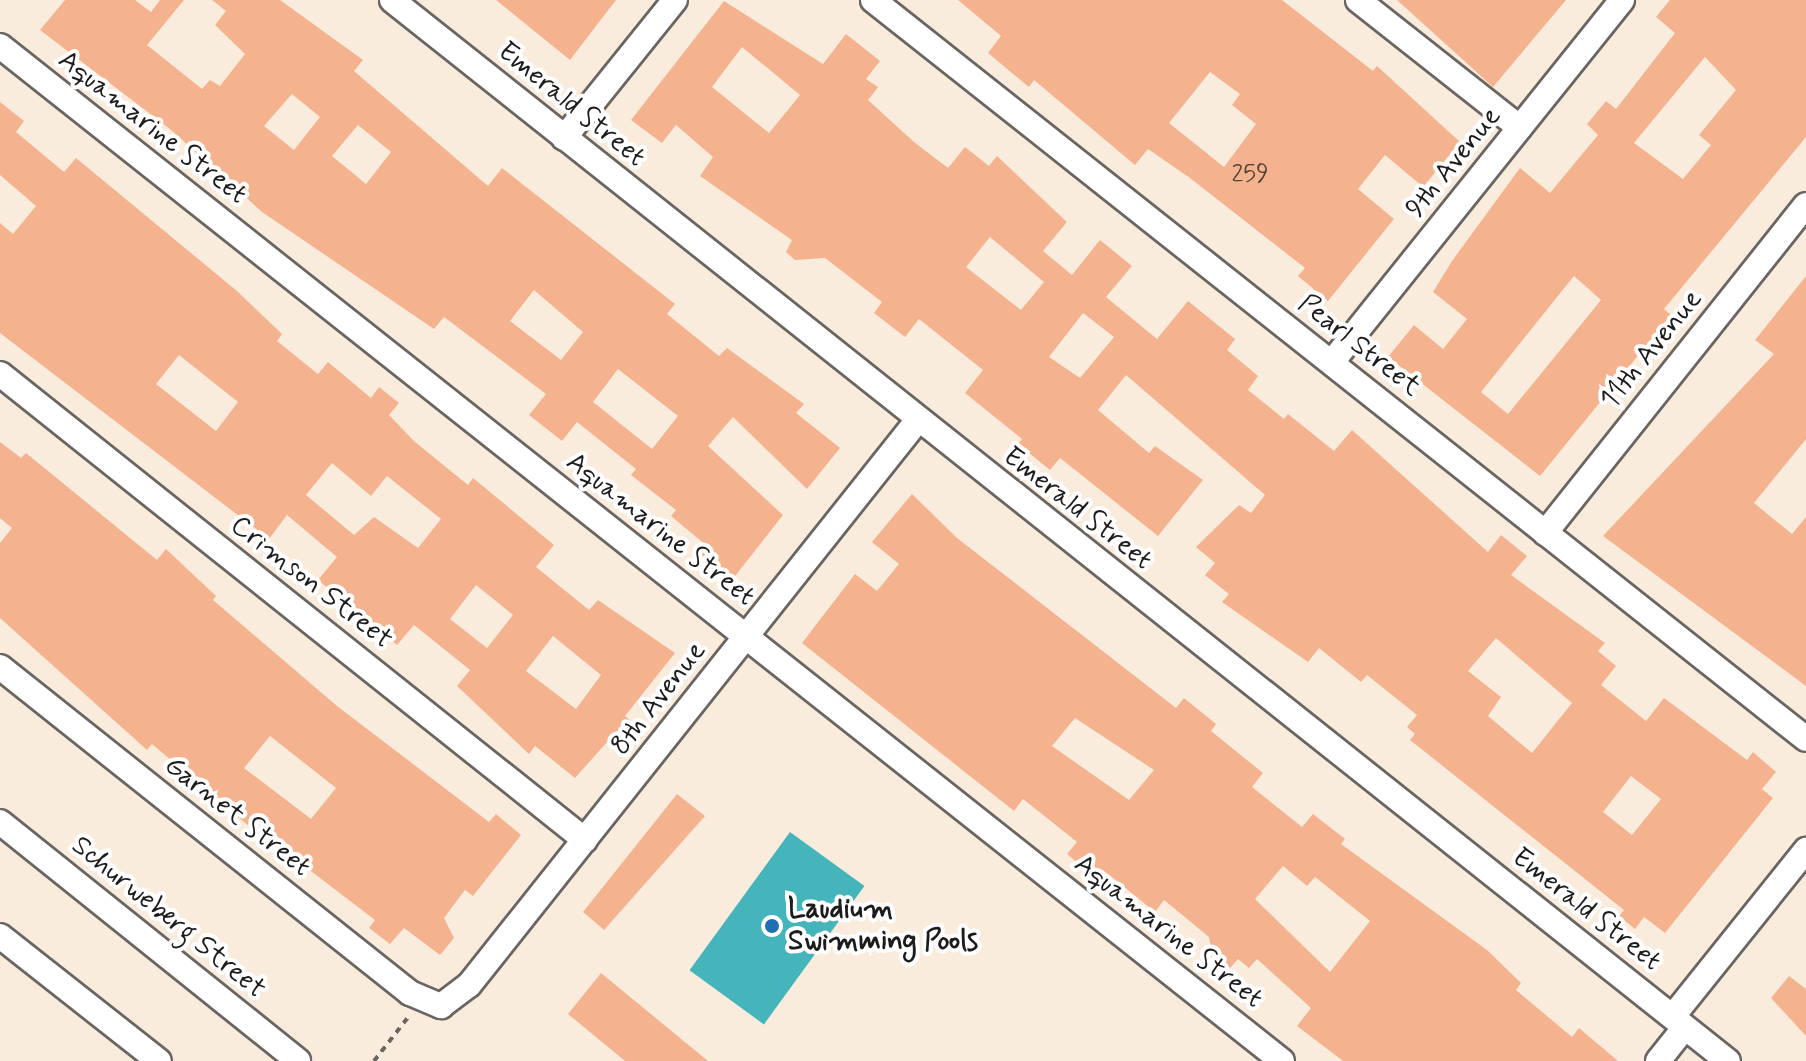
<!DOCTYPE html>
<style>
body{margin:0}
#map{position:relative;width:1806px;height:1061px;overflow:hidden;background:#faecdd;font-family:Mynerve,sans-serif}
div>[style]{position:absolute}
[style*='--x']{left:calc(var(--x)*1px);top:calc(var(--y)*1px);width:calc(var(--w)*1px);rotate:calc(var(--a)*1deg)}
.water>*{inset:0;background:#45b5bb;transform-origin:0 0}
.building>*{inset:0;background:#f4b38e}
.path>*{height:4px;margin-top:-2px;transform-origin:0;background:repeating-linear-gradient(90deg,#6a6560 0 6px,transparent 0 12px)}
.roads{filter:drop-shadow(2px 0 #6a6560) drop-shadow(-2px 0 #6a6560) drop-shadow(0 2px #6a6560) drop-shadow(0 -2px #6a6560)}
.street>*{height:24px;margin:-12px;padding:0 12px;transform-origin:12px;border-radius:12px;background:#fff}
.dots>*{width:22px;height:22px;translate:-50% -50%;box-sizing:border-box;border:4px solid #fff;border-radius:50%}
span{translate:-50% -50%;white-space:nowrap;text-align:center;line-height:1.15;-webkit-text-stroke:8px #fff;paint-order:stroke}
.number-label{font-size:24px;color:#524238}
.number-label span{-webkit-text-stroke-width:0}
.street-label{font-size:28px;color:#1c1c1c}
.poi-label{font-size:28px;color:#1c1c1c;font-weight:700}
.left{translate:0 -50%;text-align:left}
</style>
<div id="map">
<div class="water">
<div style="left:790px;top:832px;width:92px;height:171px;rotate:36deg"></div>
</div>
<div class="building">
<div style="clip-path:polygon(evenodd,65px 0,135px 0,151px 12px,160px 0,184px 0,147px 45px,202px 89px,210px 80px,220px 86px,245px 54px,215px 25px,226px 11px,212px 0,280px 0,363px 60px,354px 71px,488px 186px,502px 168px,675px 304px,667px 314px,719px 356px,727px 348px,804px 404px,796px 413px,840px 448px,807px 489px,733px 417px,708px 446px,783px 515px,732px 580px,700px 555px,707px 546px,671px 516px,676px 510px,631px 475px,636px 469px,577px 422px,562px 441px,529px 415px,546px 394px,444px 317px,434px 329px,262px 212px,170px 129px,40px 30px,65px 0,292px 94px,320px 117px,294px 150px,264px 126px,292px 94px,65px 0,358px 125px,391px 152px,366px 184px,332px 156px,358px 125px,65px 0,534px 290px,583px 332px,561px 360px,510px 321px,534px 290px,65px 0,618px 369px,678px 416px,652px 449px,593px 402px,618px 369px)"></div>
<div style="clip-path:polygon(496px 0,616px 0,570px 60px)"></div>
<div style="clip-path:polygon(evenodd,958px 0,1282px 0,1373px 71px,1377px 66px,1460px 142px,1423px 187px,1385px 155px,1358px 189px,1394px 219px,1328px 301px,1298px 276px,1305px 268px,1190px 178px,1148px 149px,1135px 165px,1034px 80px,1029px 87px,988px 53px,1001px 36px,958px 0,1210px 72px,1240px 94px,1232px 105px,1256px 124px,1224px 167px,1169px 123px,1210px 72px)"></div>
<div style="clip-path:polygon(1397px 0,1566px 0,1493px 87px)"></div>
<div style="clip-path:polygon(evenodd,1670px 0,1806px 0,1806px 137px,1664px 309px,1671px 315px,1540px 476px,1388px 357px,1414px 325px,1443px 349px,1467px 319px,1433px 292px,1452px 261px,1520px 168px,1550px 193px,1598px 135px,1587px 124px,1606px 101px,1616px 109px,1675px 33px,1656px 17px,1670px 0,1705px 57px,1736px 90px,1699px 135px,1711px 145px,1683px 179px,1634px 143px,1705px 57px,1670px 0,1574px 276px,1601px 300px,1508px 414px,1481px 392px,1574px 276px)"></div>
<div style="clip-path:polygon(evenodd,724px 1px,823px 64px,846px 34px,880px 61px,866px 79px,878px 87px,868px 100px,914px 142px,948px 168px,965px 147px,989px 166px,997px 156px,1067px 222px,1043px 251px,1072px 275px,1100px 240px,1132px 266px,1106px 297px,1157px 339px,1188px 301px,1235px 339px,1227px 350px,1258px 376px,1248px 390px,1284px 419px,1288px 414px,1334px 451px,1352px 430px,1488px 552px,1501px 535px,1527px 556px,1511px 575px,1605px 643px,1598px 651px,1616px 666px,1601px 685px,1646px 721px,1664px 698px,1747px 760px,1753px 752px,1776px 772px,1762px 789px,1773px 798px,1665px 933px,1644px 917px,1635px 929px,1619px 916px,1624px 910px,1410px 740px,1415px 734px,1407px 727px,1417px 715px,1367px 675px,1361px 682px,1319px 648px,1308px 662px,1222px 602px,1229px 594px,1205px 575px,1215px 563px,1196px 547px,1239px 505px,1251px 513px,1265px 495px,1126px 375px,1098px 410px,1149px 453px,1155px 446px,1203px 480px,1158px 536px,1060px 458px,1050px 470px,1018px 444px,1022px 439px,965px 393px,983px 370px,919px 319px,905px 337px,874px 313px,882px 302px,825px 258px,795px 260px,786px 252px,792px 240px,700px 176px,713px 157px,676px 125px,662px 143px,631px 120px,724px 1px,742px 47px,800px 95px,769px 133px,712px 87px,742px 47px,724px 1px,990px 237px,1044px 282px,1021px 310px,966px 267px,990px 237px,724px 1px,1083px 313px,1114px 337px,1080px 378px,1049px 357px,1083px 313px,724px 1px,1496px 638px,1572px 703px,1532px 753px,1488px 716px,1501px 697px,1468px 671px,1496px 638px,724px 1px,1631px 776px,1661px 799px,1632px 835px,1603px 812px,1631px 776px)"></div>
<div style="clip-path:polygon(evenodd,0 102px,24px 121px,16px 132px,64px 172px,76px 158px,237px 291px,282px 334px,277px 341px,318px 374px,328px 362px,371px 398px,379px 387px,399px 403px,389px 415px,415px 442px,468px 485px,473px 478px,554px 545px,536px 567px,589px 610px,598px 600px,675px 653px,625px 716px,638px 727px,623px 748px,608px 741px,575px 778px,535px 746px,529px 754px,457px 686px,470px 670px,414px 625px,397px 645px,318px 580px,337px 557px,287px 515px,269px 539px,0 333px,0 223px,13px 234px,36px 206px,0 175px,0 102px,179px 355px,238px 402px,216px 431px,156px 384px,179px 355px,0 102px,332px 463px,371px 496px,387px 476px,441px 519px,418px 548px,374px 517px,354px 535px,306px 495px,332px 463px,0 102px,476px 585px,513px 615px,487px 648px,450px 619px,476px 585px,0 102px,553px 636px,601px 675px,576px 709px,526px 671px,553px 636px)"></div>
<div style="clip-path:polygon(1806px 276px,1806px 439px,1754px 503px,1792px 534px,1806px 517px,1806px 686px,1603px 536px,1774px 354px,1755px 340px)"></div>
<div style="clip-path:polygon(evenodd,0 442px,21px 458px,26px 453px,157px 560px,166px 549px,216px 596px,213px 600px,337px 706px,489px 822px,496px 814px,521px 835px,473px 896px,465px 890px,444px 918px,454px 938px,440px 955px,404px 928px,390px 944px,369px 928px,375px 920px,286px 852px,290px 846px,255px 819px,250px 827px,152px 744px,147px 750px,0 618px,0 543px,12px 528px,0 518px,0 442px,270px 736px,336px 788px,311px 819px,244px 768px,270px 736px)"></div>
<div style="clip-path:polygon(evenodd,912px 494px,957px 538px,1176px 708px,1184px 698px,1216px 724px,1211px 731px,1263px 773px,1252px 787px,1302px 827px,1313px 814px,1345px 839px,1341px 844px,1487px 950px,1521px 983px,1516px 990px,1572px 1037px,1579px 1028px,1618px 1061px,1343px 1061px,1297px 1026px,1311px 1008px,1257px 959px,1249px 968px,1238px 959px,1230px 968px,1212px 953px,1209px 937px,1164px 900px,1155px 912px,1103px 870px,1096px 878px,1067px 854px,1077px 842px,1023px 799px,1014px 811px,802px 643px,855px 574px,877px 591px,899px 564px,872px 542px,912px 494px,1075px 718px,1154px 770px,1129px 800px,1052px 746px,1075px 718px,912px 494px,1283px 866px,1307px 886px,1315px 877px,1370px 921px,1330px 972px,1255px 899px,1283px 866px)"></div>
<div style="clip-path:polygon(677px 794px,705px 816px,604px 930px,583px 912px)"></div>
<div style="clip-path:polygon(601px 973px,708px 1061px,625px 1061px,568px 1014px)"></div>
<div style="clip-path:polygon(1789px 976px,1806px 989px,1806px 1036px,1771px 998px)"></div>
</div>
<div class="path">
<div style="--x:374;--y:1061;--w:57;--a:-52.1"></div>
</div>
<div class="roads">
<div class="street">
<div style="--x:392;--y:0;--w:1706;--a:38.46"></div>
<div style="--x:873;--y:0;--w:1190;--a:38.38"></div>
<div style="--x:1358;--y:0;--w:206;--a:38.3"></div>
<div style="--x:0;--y:46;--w:1635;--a:38.37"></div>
<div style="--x:564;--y:138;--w:177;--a:-51.2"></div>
<div style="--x:1332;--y:362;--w:464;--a:-51.3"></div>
<div style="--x:0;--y:374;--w:748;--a:38.54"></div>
<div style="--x:1545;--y:533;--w:419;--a:-51.5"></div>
<div style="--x:0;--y:667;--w:524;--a:38.49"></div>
<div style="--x:410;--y:993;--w:34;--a:23"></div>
<div style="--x:441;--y:1006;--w:35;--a:-37"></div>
<div style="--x:469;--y:985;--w:720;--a:-51.54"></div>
<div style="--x:0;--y:822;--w:382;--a:38.7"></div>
<div style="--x:0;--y:936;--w:202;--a:38.2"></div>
<div style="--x:1673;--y:1016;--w:213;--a:-51.3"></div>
<div style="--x:1658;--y:1061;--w:43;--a:-51.5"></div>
</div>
</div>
<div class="dots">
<div style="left:772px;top:926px;background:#1f6fb2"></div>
</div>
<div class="number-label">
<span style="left:1250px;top:175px">259</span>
</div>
<div class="street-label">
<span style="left:571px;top:105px;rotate:39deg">Emerald Street</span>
<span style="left:152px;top:128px;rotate:38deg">Aquamarine Street</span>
<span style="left:1454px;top:163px;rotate:-51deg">9th Avenue</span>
<span style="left:1359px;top:346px;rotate:38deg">Pearl Street</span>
<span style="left:1652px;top:350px;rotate:-51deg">11th Avenue</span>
<span style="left:1077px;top:509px;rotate:38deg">Emerald Street</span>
<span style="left:660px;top:530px;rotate:38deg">Aquamarine Street</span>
<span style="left:311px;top:583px;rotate:38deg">Crimson Street</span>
<span style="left:659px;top:699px;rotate:-52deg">8th Avenue</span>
<span style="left:237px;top:817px;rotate:38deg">Garnet Street</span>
<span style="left:1586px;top:910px;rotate:38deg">Emerald Street</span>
<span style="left:168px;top:918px;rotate:39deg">Schurweberg Street</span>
<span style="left:1168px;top:932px;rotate:38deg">Aquamarine Street</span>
</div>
<div class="poi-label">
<span class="left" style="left:788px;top:926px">Laudium<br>Swimming Pools</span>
</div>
</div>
